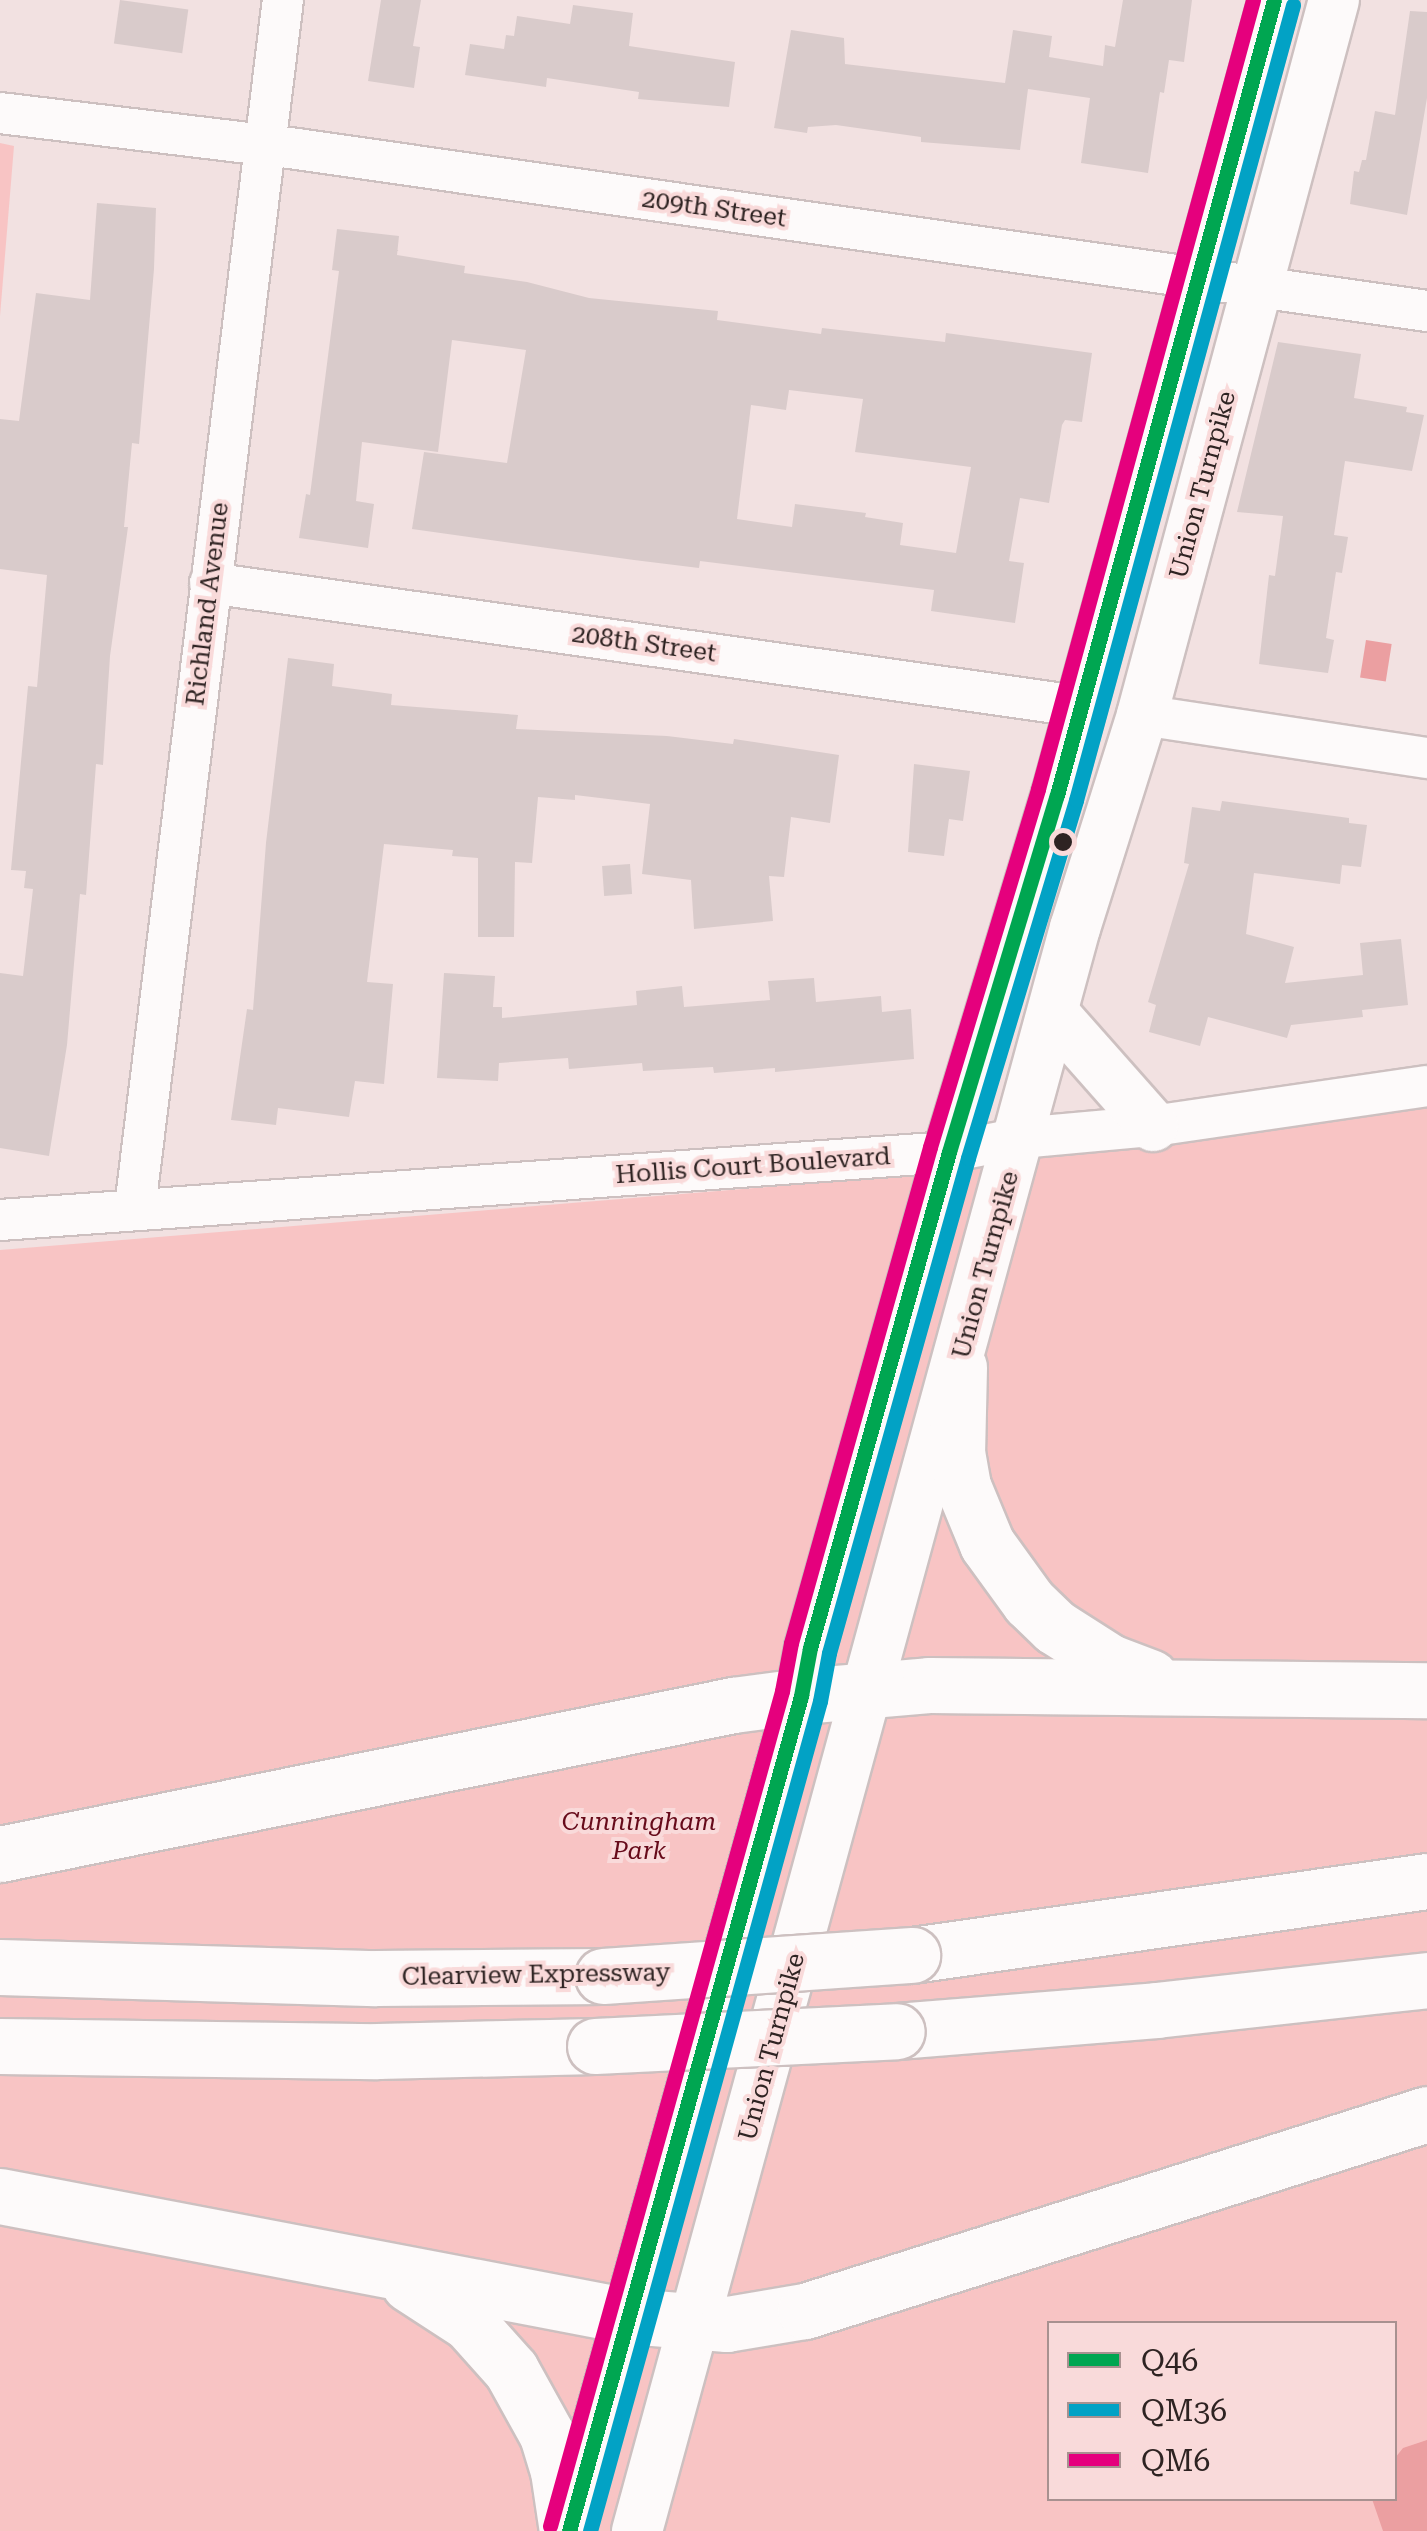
<!DOCTYPE html>
<style>
body{margin:0}
#map{position:relative;width:1427px;height:2531px;overflow:hidden;background:#f2e1e1;font-family:"Roboto Serif",serif}
div>[style]{position:absolute}
[style*='--x']{left:calc(var(--x)*1px);top:calc(var(--y)*1px);width:calc(var(--w)*1px);rotate:calc(var(--a)*1deg)}
.green>*{inset:0;background:#f8c4c4}
.water>*{inset:0;background:#eb9fa1;transform-origin:0 0}
.building>*{inset:0;background:#d9cbcb;transform-origin:0 0}
.roads{filter:drop-shadow(2px 0 #cdc0c0) drop-shadow(-2px 0 #cdc0c0) drop-shadow(0 2px #cdc0c0) drop-shadow(0 -2px #cdc0c0)}
.minor>*{height:40px;margin:-20px;padding:0 20px;transform-origin:20px;border-radius:20px;background:#fdfafa}
.major>*{height:50px;margin:-25px;padding:0 25px;transform-origin:25px;border-radius:25px;background:#fdfafa}
.highway>*{height:55px;margin:-27.5px;padding:0 27.5px;transform-origin:27.5px;border-radius:27.5px;background:#fdfafa}
.bridges{filter:drop-shadow(2px 0 #cdc0c0) drop-shadow(-2px 0 #cdc0c0) drop-shadow(0 2px #cdc0c0) drop-shadow(0 -2px #cdc0c0)}
.highway-bridge>*{height:55px;margin:-27.5px;padding:0 27.5px;transform-origin:27.5px;border-radius:27.5px;background:#fdfafa}
.bus-1>*{height:15px;margin:-7.5px;padding:0 7.5px;transform-origin:7.5px;border-radius:7.5px;background:#00a651}
.bus-2>*{height:15px;margin:-7.5px;padding:0 7.5px;transform-origin:7.5px;border-radius:7.5px;background:#02a2c5}
.bus-3>*{height:15px;margin:-7.5px;padding:0 7.5px;transform-origin:7.5px;border-radius:7.5px;background:#e5007d}
.dots>*{width:28px;height:28px;translate:-50% -50%;box-sizing:border-box;border:5px solid #f9dada;border-radius:50%}
span{translate:-50% -50%;white-space:nowrap;text-align:center;line-height:1.15;-webkit-text-stroke:8px #f9dada;paint-order:stroke}
.street-label{font-size:25px;color:#2e2322}
.park-label{font-size:25px;color:#660a1a;font-style:italic}
.legend{position:absolute;left:1047px;top:2321px;width:350px;height:180px;box-sizing:border-box;background:#f9dada;border:2px solid #a89190;margin:0;padding:12px 18px;list-style:none;font-size:30px;color:#2e2322}
.legend li{display:flex;align-items:center;gap:20px;height:50px}
.legend b{width:50px;border:2px solid #a89190}
</style>
<div id="map">
<div class="green">
<div style="clip-path:polygon(0 143px,14px 146px,0 316px)"></div>
<div style="clip-path:polygon(evenodd,1427px 1101px,1427px 2531px,0 2531px,0 1250px,938px 1173px,1427px 1101px,1050px 2324px,1394px 2324px,1394px 2498px,1050px 2498px,1050px 2324px)"></div>
</div>
<div class="water">
<div style="left:1366px;top:640px;width:26px;height:38px;rotate:9deg"></div>
<div style="clip-path:polygon(1427px 2440px,1427px 2531px,1383px 2531px,1372px 2499px,1394px 2498px,1395px 2458px,1403px 2448px)"></div>
</div>
<div class="building">
<div style="left:120px;top:0;width:69px;height:44px;rotate:8deg"></div>
<div style="clip-path:polygon(381px 0,421px 0,413px 46px,420px 47px,414px 88px,368px 81px)"></div>
<div style="clip-path:polygon(1123px 0,1192px 0,1184px 62px,1169px 60px,1164px 93px,1160px 92px,1148px 173px,1081px 163px,1090px 98px,1028px 89px,1020px 150px,921px 142px,921px 137px,836px 125px,808px 127px,807px 133px,774px 128px,791px 30px,844px 38px,845px 64px,1005px 83px,1013px 30px,1052px 36px,1049px 57px,1103px 66px,1105px 45px,1115px 47px)"></div>
<div style="clip-path:polygon(573px 5px,633px 13px,629px 46px,735px 62px,729px 107px,638px 99px,639px 92px,547px 78px,546px 87px,465px 75px,470px 44px,504px 49px,506px 35px,514px 36px,517px 16px,570px 24px)"></div>
<div style="clip-path:polygon(1410px 11px,1427px 12px,1427px 98px,1407px 215px,1350px 204px,1354px 171px,1359px 172px,1362px 160px,1366px 160px,1375px 111px,1395px 115px)"></div>
<div style="clip-path:polygon(97px 203px,156px 208px,154px 269px,139px 444px,132px 443px,124px 527px,128px 527px,110px 656px,103px 765px,96px 764px,86px 895px,80px 894px,67px 1045px,49px 1156px,0 1148px,0 973px,23px 976px,33px 889px,24px 888px,26px 871px,11px 870px,28px 686px,37px 687px,47px 575px,0 569px,0 419px,19px 421px,36px 293px,90px 300px)"></div>
<div style="clip-path:polygon(evenodd,337px 229px,399px 236px,397px 255px,465px 266px,464px 273px,527px 282px,589px 298px,718px 311px,717px 320px,821px 334px,822px 328px,945px 342px,946px 333px,1092px 353px,1082px 422px,1065px 420px,1062px 425px,1049px 503px,1020px 498px,1009px 561px,1024px 563px,1015px 623px,931px 611px,934px 590px,700px 561px,699px 568px,634px 560px,412px 529px,424px 452px,507px 463px,526px 350px,452px 340px,438px 452px,362px 442px,356px 501px,374px 504px,368px 548px,299px 538px,306px 494px,310px 495px,339px 271px,332px 270px,337px 229px,789px 390px,863px 399px,855px 452px,971px 467px,956px 553px,900px 545px,903px 523px,865px 517px,866px 513px,795px 504px,792px 527px,737px 519px,751px 405px,786px 410px,789px 390px)"></div>
<div style="clip-path:polygon(1278px 342px,1361px 354px,1354px 398px,1407px 407px,1406px 412px,1424px 415px,1412px 471px,1345px 461px,1334px 535px,1348px 537px,1342px 573px,1336px 572px,1326px 638px,1334px 640px,1328px 673px,1259px 664px,1269px 575px,1275px 576px,1283px 516px,1237px 512px)"></div>
<div style="clip-path:polygon(288px 658px,334px 664px,332px 686px,392px 694px,391px 705px,518px 715px,516px 729px,667px 736px,733px 744px,734px 739px,839px 755px,830px 823px,791px 817px,784px 877px,769px 876px,773px 921px,694px 929px,691px 880px,642px 874px,650px 804px,575px 795px,575px 800px,538px 797px,532px 863px,515px 862px,514px 937px,478px 937px,478px 858px,452px 856px,453px 850px,384px 844px,367px 982px,393px 984px,384px 1084px,355px 1081px,349px 1117px,278px 1108px,276px 1125px,231px 1120px,247px 1009px,253px 1010px,266px 843px)"></div>
<div style="clip-path:polygon(914px 764px,970px 771px,963px 821px,949px 819px,944px 856px,908px 852px)"></div>
<div style="clip-path:polygon(1222px 801px,1349px 818px,1349px 823px,1367px 825px,1361px 867px,1342px 865px,1340px 884px,1254px 873px,1246px 934px,1294px 947px,1285px 983px,1363px 975px,1360px 943px,1401px 939px,1408px 1005px,1362px 1010px,1363px 1017px,1291px 1025px,1287px 1038px,1208px 1017px,1200px 1046px,1149px 1032px,1156px 1005px,1148px 1002px,1189px 864px,1184px 863px,1192px 807px,1220px 811px)"></div>
<div style="left:630px;top:864px;width:30px;height:28px;rotate:86deg"></div>
<div style="clip-path:polygon(444px 973px,495px 976px,493px 1007px,502px 1007px,502px 1018px,637px 1005px,636px 991px,682px 986px,684px 1007px,770px 1000px,768px 981px,814px 978px,816px 1002px,881px 996px,882px 1012px,911px 1009px,914px 1059px,775px 1072px,775px 1068px,714px 1073px,713px 1067px,643px 1071px,642px 1063px,569px 1069px,568px 1058px,499px 1063px,498px 1081px,437px 1078px)"></div>
</div>
<div class="roads">
<div class="minor">
<div style="--x:0;--y:113;--w:299;--a:6.9"></div>
<div style="--x:297;--y:149;--w:1142;--a:8.16"></div>
<div style="--x:210;--y:583;--w:877;--a:8.07"></div>
<div style="--x:1142;--y:715;--w:288;--a:8.6"></div>
<div style="--x:135;--y:1208;--w:1217;--a:-83.02"></div>
<div style="--x:0;--y:1220;--w:951;--a:-4.1"></div>
<div style="--x:949;--y:1152;--w:72;--a:-11.2"></div>
<div style="--x:1020;--y:1138;--w:134;--a:-5.2"></div>
<div style="--x:1153;--y:1126;--w:277;--a:-8.3"></div>
</div>
<div class="major">
<div style="--x:1053;--y:1013;--w:151;--a:48.5"></div>
<div style="--x:569;--y:2531;--w:867;--a:-74.47"></div>
<div style="--x:801;--y:1696;--w:49;--a:-79.4"></div>
<div style="--x:810;--y:1648;--w:515;--a:-74.34"></div>
<div style="--x:949;--y:1152;--w:373;--a:-73.2"></div>
<div style="--x:1057;--y:795;--w:824;--a:-74.73"></div>
<div style="--x:637;--y:2531;--w:1662;--a:-74.72"></div>
<div style="--x:1075;--y:928;--w:223;--a:-72.5"></div>
<div style="--x:1142;--y:715;--w:740;--a:-74.97"></div>
</div>
<div class="highway">
<div style="--x:959;--y:1367;--w:85;--a:91.3"></div>
<div style="--x:957;--y:1452;--w:35;--a:80"></div>
<div style="--x:963;--y:1486;--w:63;--a:67.5"></div>
<div style="--x:987;--y:1544;--w:72;--a:54.1"></div>
<div style="--x:1029;--y:1602;--w:36;--a:44"></div>
<div style="--x:1055;--y:1627;--w:65;--a:32.5"></div>
<div style="--x:1110;--y:1662;--w:43;--a:20.6"></div>
<div style="--x:0;--y:1854;--w:748;--a:-11.49"></div>
<div style="--x:733;--y:1705;--w:69;--a:-7.5"></div>
<div style="--x:801;--y:1696;--w:128;--a:-4.9"></div>
<div style="--x:929;--y:1685;--w:498;--a:0.6"></div>
<div style="--x:912;--y:1955;--w:520;--a:-8.18"></div>
<div style="--x:0;--y:1967;--w:376;--a:1.7"></div>
<div style="--x:376;--y:1978;--w:227;--a:-0.5"></div>
<div style="--x:897;--y:2031;--w:260;--a:-4.6"></div>
<div style="--x:1156;--y:2010;--w:273;--a:-6.3"></div>
<div style="--x:0;--y:2046;--w:377;--a:0.8"></div>
<div style="--x:377;--y:2051;--w:218;--a:-1.3"></div>
<div style="--x:0;--y:2196;--w:640;--a:10.8"></div>
<div style="--x:629;--y:2316;--w:98;--a:4.7"></div>
<div style="--x:727;--y:2324;--w:79;--a:-9.5"></div>
<div style="--x:805;--y:2311;--w:652;--a:-17.57"></div>
<div style="--x:409;--y:2284;--w:72;--a:33"></div>
<div style="--x:469;--y:2323;--w:63;--a:48.2"></div>
<div style="--x:511;--y:2370;--w:74;--a:61"></div>
<div style="--x:547;--y:2435;--w:38;--a:73"></div>
<div style="--x:558;--y:2471;--w:61;--a:81.5"></div>
</div>
</div>
<div class="bridges">
<div class="highway-bridge">
<div style="--x:603;--y:1976;--w:310;--a:-3.9"></div>
<div style="--x:595;--y:2046;--w:302;--a:-2.8"></div>
</div>
</div>
<div class="bus-1">
<div style="--x:569;--y:2531;--w:867;--a:-74.47"></div>
<div style="--x:801;--y:1696;--w:49;--a:-79.4"></div>
<div style="--x:810;--y:1648;--w:515;--a:-74.34"></div>
<div style="--x:949;--y:1152;--w:373;--a:-73.2"></div>
<div style="--x:1057;--y:795;--w:824;--a:-74.73"></div>
</div>
<div class="bus-2">
<div style="--x:590;--y:2531;--w:861;--a:-74.51"></div>
<div style="--x:820;--y:1701;--w:49;--a:-79.4"></div>
<div style="--x:829;--y:1653;--w:514;--a:-74.31"></div>
<div style="--x:968;--y:1158;--w:374;--a:-73.2"></div>
<div style="--x:1076;--y:800;--w:824;--a:-74.73"></div>
</div>
<div class="bus-3">
<div style="--x:550;--y:2526;--w:867;--a:-74.47"></div>
<div style="--x:782;--y:1691;--w:49;--a:-79.4"></div>
<div style="--x:791;--y:1643;--w:515;--a:-74.34"></div>
<div style="--x:930;--y:1147;--w:374;--a:-73.2"></div>
<div style="--x:1038;--y:789;--w:818;--a:-74.76"></div>
</div>
<div class="dots">
<div style="left:1063px;top:842px;background:#2e2322"></div>
</div>
<div class="street-label">
<span style="left:714px;top:209px;rotate:8deg">209th Street</span>
<span style="left:1203px;top:485px;rotate:-75deg">Union Turnpike</span>
<span style="left:208px;top:604px;rotate:-83deg">Richland Avenue</span>
<span style="left:644px;top:644px;rotate:8deg">208th Street</span>
<span style="left:753px;top:1166px;rotate:-4deg">Hollis Court Boulevard</span>
<span style="left:986px;top:1265px;rotate:-75deg">Union Turnpike</span>
<span style="left:536px;top:1975px;rotate:-1deg">Clearview Expressway</span>
<span style="left:772px;top:2047px;rotate:-75deg">Union Turnpike</span>
</div>
<div class="park-label">
<span style="left:639px;top:1837px">Cunningham<br>Park</span>
</div>
<ul class="legend">
<li><b style="height:12px;background:#00a651"></b>Q46</li>
<li><b style="height:12px;background:#02a2c5"></b>QM36</li>
<li><b style="height:12px;background:#e5007d"></b>QM6</li>
</ul>
</div>
